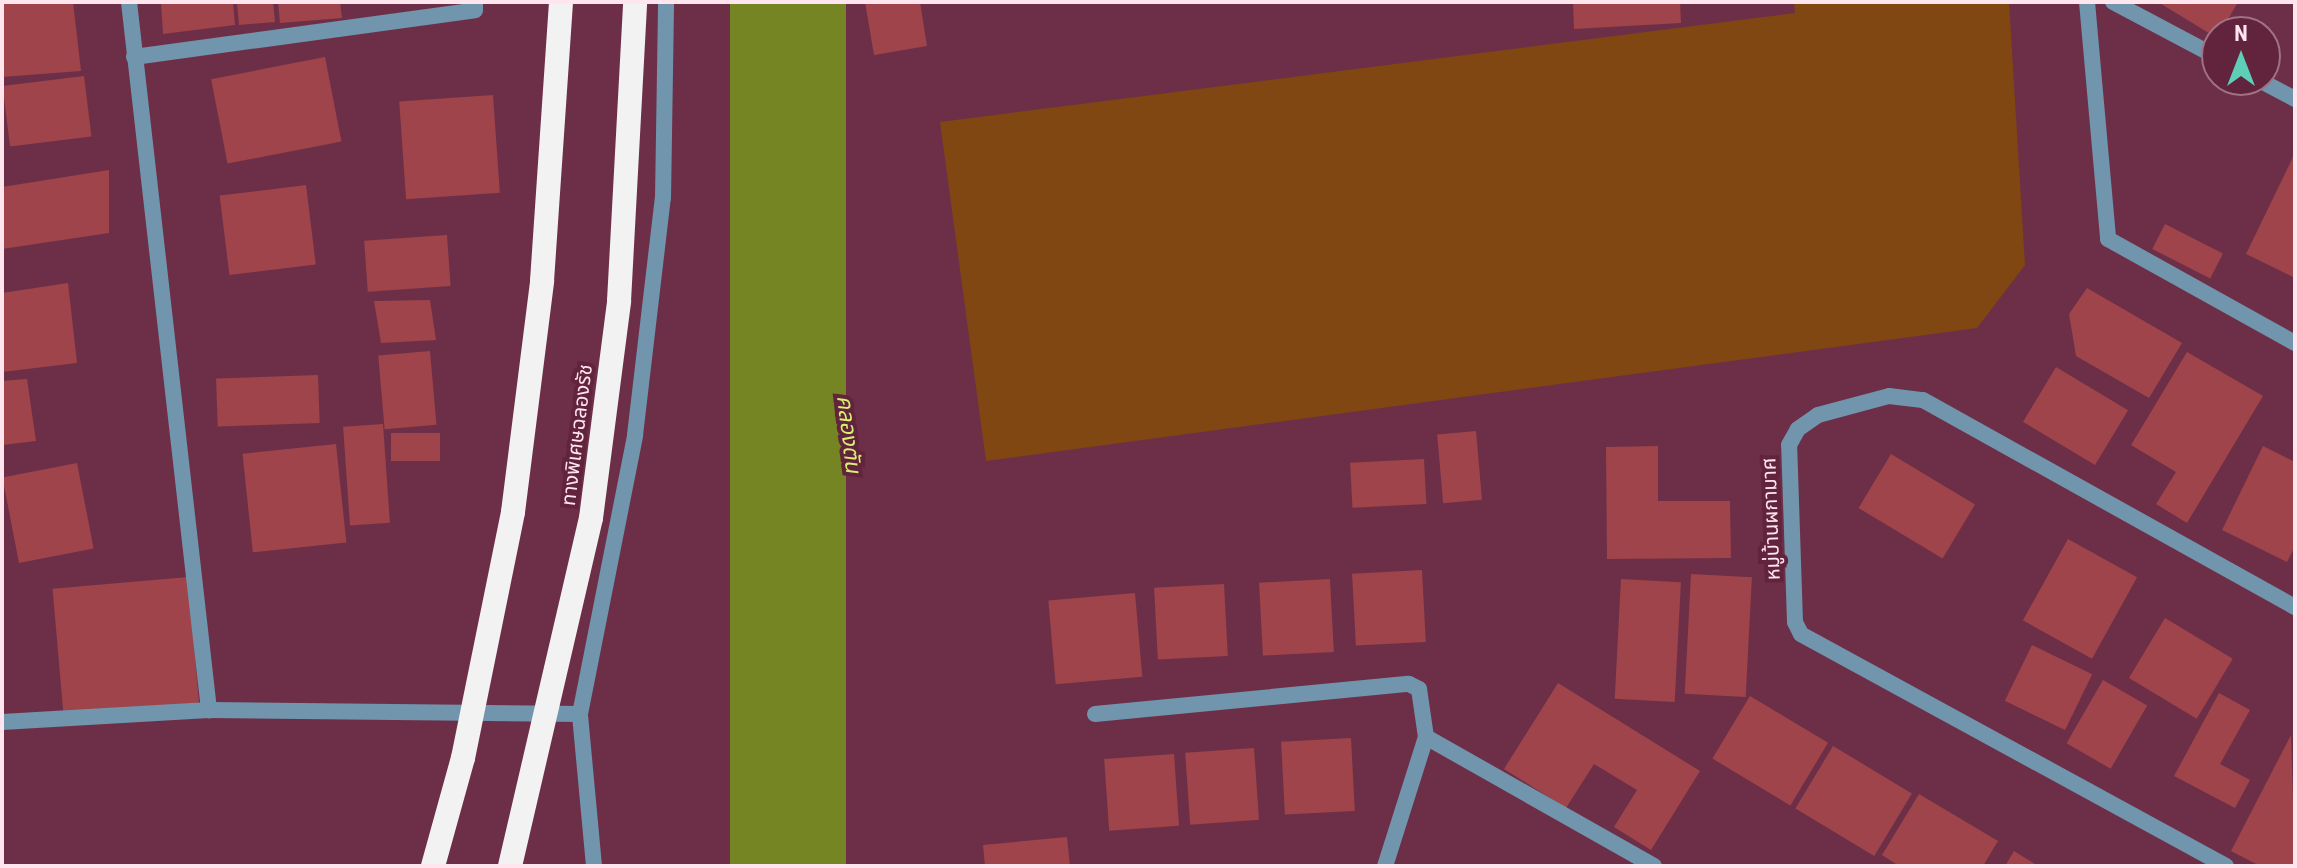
<!DOCTYPE html>
<meta charset="utf-8">
<style>
body{margin:0}
#map{position:relative;width:2297px;height:868px;overflow:hidden;background:#6d2f47;font-family:"Roboto Condensed","Noto Sans Thai",sans-serif}
div>[style]{position:absolute}
[style*='--x']{left:calc(var(--x)*1px);top:calc(var(--y)*1px);width:calc(var(--w)*1px);rotate:calc(var(--a)*1deg)}
.green>*{inset:0;background:#804712}
.water>*{inset:0;background:#768523;transform-origin:0 0}
.building>*{inset:0;background:#9e444a;transform-origin:0 0}
.street>*{height:16px;margin:-8px;padding:0 8px;transform-origin:8px;border-radius:8px;background:#7095ad}
.highway-bridge>*{height:24px;margin:-12px;padding:0 12px;transform-origin:12px;border-radius:12px;background:#f2f2f2}
span{translate:-50% -50%;white-space:nowrap;text-align:center;line-height:1.15;-webkit-text-stroke:8px #61243c;paint-order:stroke}
.street-label{font-size:20px;color:#ffe6ee}
.water-label{font-size:22px;color:#d9ef73;font-style:italic}
.frame{position:absolute;inset:0;border:4px solid #ffe6ee;pointer-events:none}
.north{position:absolute;left:2201px;top:16px;width:80px;height:80px;box-sizing:border-box;background:#61243c;border:2px solid #a07283;border-radius:50%;rotate:0deg;font-size:22px;font-weight:700;line-height:32px;text-align:center;color:#ffe6ee}
.north::after{content:'';display:block;margin:auto;width:28px;height:36px;background:#5eceb7;clip-path:polygon(50% 0,100% 100%,50% 72%,0 100%)}
</style>
<div id="map">
<div class="green">
<div style="clip-path:polygon(1794px 2px,2009px 2px,2025px 265px,1977px 328px,986px 461px,940px 122px,1795px 13px)"></div>
</div>
<div class="water">
<div style="left:730px;top:2px;width:116px;height:872px"></div>
</div>
<div class="building">
<div style="clip-path:polygon(2px 2px,73px 2px,81px 71px,2px 77px)"></div>
<div style="clip-path:polygon(161px 2px,233px 2px,235px 25px,163px 34px)"></div>
<div style="clip-path:polygon(237px 2px,273px 2px,275px 22px,239px 25px)"></div>
<div style="clip-path:polygon(278px 2px,340px 2px,342px 18px,280px 23px)"></div>
<div style="clip-path:polygon(865px 2px,920px 2px,927px 46px,874px 55px)"></div>
<div style="clip-path:polygon(1573px 2px,1680px 2px,1681px 23px,1574px 29px)"></div>
<div style="clip-path:polygon(2158px 2px,2238px 2px,2217px 38px)"></div>
<div style="left:325px;top:57px;width:86px;height:116px;rotate:79deg"></div>
<div style="left:84px;top:76px;width:61px;height:82px;rotate:83deg"></div>
<div style="left:493px;top:95px;width:98px;height:94px;rotate:86deg"></div>
<div style="clip-path:polygon(2295px 153px,2295px 278px,2246px 254px)"></div>
<div style="clip-path:polygon(109px 170px,109px 233px,2px 249px,2px 187px)"></div>
<div style="left:306px;top:185px;width:80px;height:87px;rotate:83deg"></div>
<div style="left:2165px;top:224px;width:65px;height:28px;rotate:27deg"></div>
<div style="left:447px;top:235px;width:51px;height:83px;rotate:86deg"></div>
<div style="clip-path:polygon(68px 283px,77px 363px,2px 372px,2px 293px)"></div>
<div style="clip-path:polygon(2087px 288px,2182px 343px,2149px 398px,2076px 356px,2069px 314px)"></div>
<div style="clip-path:polygon(430px 300px,436px 340px,381px 343px,374px 301px)"></div>
<div style="left:430px;top:351px;width:74px;height:52px;rotate:85deg"></div>
<div style="clip-path:polygon(2187px 352px,2263px 396px,2187px 523px,2156px 504px,2176px 472px,2131px 445px)"></div>
<div style="left:2056px;top:367px;width:84px;height:64px;rotate:31deg"></div>
<div style="left:318px;top:375px;width:48px;height:102px;rotate:88deg"></div>
<div style="clip-path:polygon(27px 379px,36px 441px,2px 445px,2px 381px)"></div>
<div style="left:383px;top:424px;width:99px;height:40px;rotate:86deg"></div>
<div style="left:1476px;top:431px;width:69px;height:39px;rotate:85deg"></div>
<div style="left:391px;top:433px;width:49px;height:28px"></div>
<div style="left:336px;top:444px;width:99px;height:94px;rotate:84deg"></div>
<div style="clip-path:polygon(1658px 446px,1658px 501px,1730px 501px,1731px 558px,1607px 559px,1606px 447px)"></div>
<div style="clip-path:polygon(2263px 446px,2295px 462px,2295px 546px,2287px 562px,2222px 530px)"></div>
<div style="left:1891px;top:454px;width:98px;height:63px;rotate:31deg"></div>
<div style="left:1424px;top:459px;width:45px;height:74px;rotate:87deg"></div>
<div style="left:77px;top:463px;width:87px;height:76px;rotate:79deg"></div>
<div style="left:2068px;top:539px;width:79px;height:93px;rotate:29deg"></div>
<div style="left:1422px;top:570px;width:72px;height:70px;rotate:87deg"></div>
<div style="left:1691px;top:574px;width:61px;height:120px;rotate:3deg"></div>
<div style="left:188px;top:577px;width:126px;height:136px;rotate:85deg"></div>
<div style="left:1330px;top:579px;width:73px;height:71px;rotate:87deg"></div>
<div style="left:1621px;top:579px;width:60px;height:120px;rotate:3deg"></div>
<div style="left:1224px;top:584px;width:72px;height:70px;rotate:87deg"></div>
<div style="left:1135px;top:593px;width:84px;height:87px;rotate:85deg"></div>
<div style="left:2165px;top:618px;width:79px;height:70px;rotate:31deg"></div>
<div style="left:2032px;top:645px;width:67px;height:62px;rotate:26deg"></div>
<div style="left:2103px;top:680px;width:51px;height:73px;rotate:30deg"></div>
<div style="clip-path:polygon(1558px 683px,1700px 771px,1651px 850px,1614px 827px,1637px 790px,1594px 764px,1566px 808px,1504px 769px)"></div>
<div style="clip-path:polygon(2219px 693px,2250px 710px,2220px 764px,2250px 780px,2235px 808px,2174px 776px)"></div>
<div style="left:1750px;top:696px;width:91px;height:73px;rotate:31deg"></div>
<div style="clip-path:polygon(2291px 735px,2295px 865px,2260px 866px,2231px 851px)"></div>
<div style="left:1351px;top:738px;width:73px;height:70px;rotate:87deg"></div>
<div style="left:1833px;top:746px;width:92px;height:73px;rotate:31deg"></div>
<div style="left:1254px;top:748px;width:72px;height:69px;rotate:86deg"></div>
<div style="left:1174px;top:754px;width:72px;height:70px;rotate:86deg"></div>
<div style="clip-path:polygon(1919px 794px,1998px 841px,1983px 866px,1899px 866px,1882px 855px)"></div>
<div style="clip-path:polygon(1067px 837px,1070px 866px,985px 866px,983px 845px)"></div>
<div style="clip-path:polygon(2014px 851px,2038px 866px,2005px 866px)"></div>
</div>
<div class="street">
<div style="--x:129;--y:2;--w:713;--a:83.55"></div>
<div style="--x:2087;--y:2;--w:238;--a:84.9"></div>
<div style="--x:2108;--y:239;--w:214;--a:29.1"></div>
<div style="--x:2113;--y:2;--w:118;--a:27.9"></div>
<div style="--x:134;--y:57;--w:344;--a:-7.8"></div>
<div style="--x:475;--y:10;--w:8;--a:-90"></div>
<div style="--x:2259;--y:80;--w:41;--a:27.8"></div>
<div style="--x:1095;--y:714;--w:315;--a:-5.5"></div>
<div style="--x:1409;--y:684;--w:11;--a:27"></div>
<div style="--x:1419;--y:689;--w:49;--a:81.7"></div>
<div style="--x:1426;--y:737;--w:135;--a:107.6"></div>
<div style="--x:2;--y:722;--w:207;--a:-3.3"></div>
<div style="--x:209;--y:710;--w:371;--a:0.6"></div>
<div style="--x:1426;--y:737;--w:262;--a:29.5"></div>
<div style="--x:594;--y:866;--w:153;--a:-95.3"></div>
<div style="--x:580;--y:714;--w:284;--a:-78.8"></div>
<div style="--x:635;--y:435;--w:239;--a:-83.3"></div>
<div style="--x:663;--y:198;--w:196;--a:-89.1"></div>
<div style="--x:2226;--y:866;--w:484;--a:-151.4"></div>
<div style="--x:1801;--y:634;--w:13;--a:-117"></div>
<div style="--x:1795;--y:622;--w:177;--a:-91.9"></div>
<div style="--x:1789;--y:445;--w:18;--a:-61"></div>
<div style="--x:1798;--y:429;--w:24;--a:-35"></div>
<div style="--x:1818;--y:415;--w:73;--a:-15"></div>
<div style="--x:1889;--y:396;--w:34;--a:7"></div>
<div style="--x:1923;--y:400;--w:426;--a:29.1"></div>
</div>
<div class="highway-bridge">
<div style="--x:433;--y:866;--w:112;--a:-74.5"></div>
<div style="--x:463;--y:758;--w:251;--a:-78.5"></div>
<div style="--x:513;--y:512;--w:233;--a:-82.8"></div>
<div style="--x:542;--y:281;--w:280;--a:-86.1"></div>
<div style="--x:510;--y:866;--w:357;--a:-76.9"></div>
<div style="--x:591;--y:518;--w:219;--a:-82.6"></div>
<div style="--x:619;--y:301;--w:299;--a:-86.9"></div>
</div>
<div class="street-label">
<span style="left:577px;top:435px;rotate:-83deg">ทางพิเศษฉลองรัช</span>
<span style="left:1771px;top:519px;rotate:-92deg">หมู่บ้านผกามาศ</span>
</div>
<div class="water-label">
<span style="left:849px;top:434px;rotate:83deg">คลองตัน</span>
</div>
<div class="frame"></div>
<div class="north">N</div>
</div>
